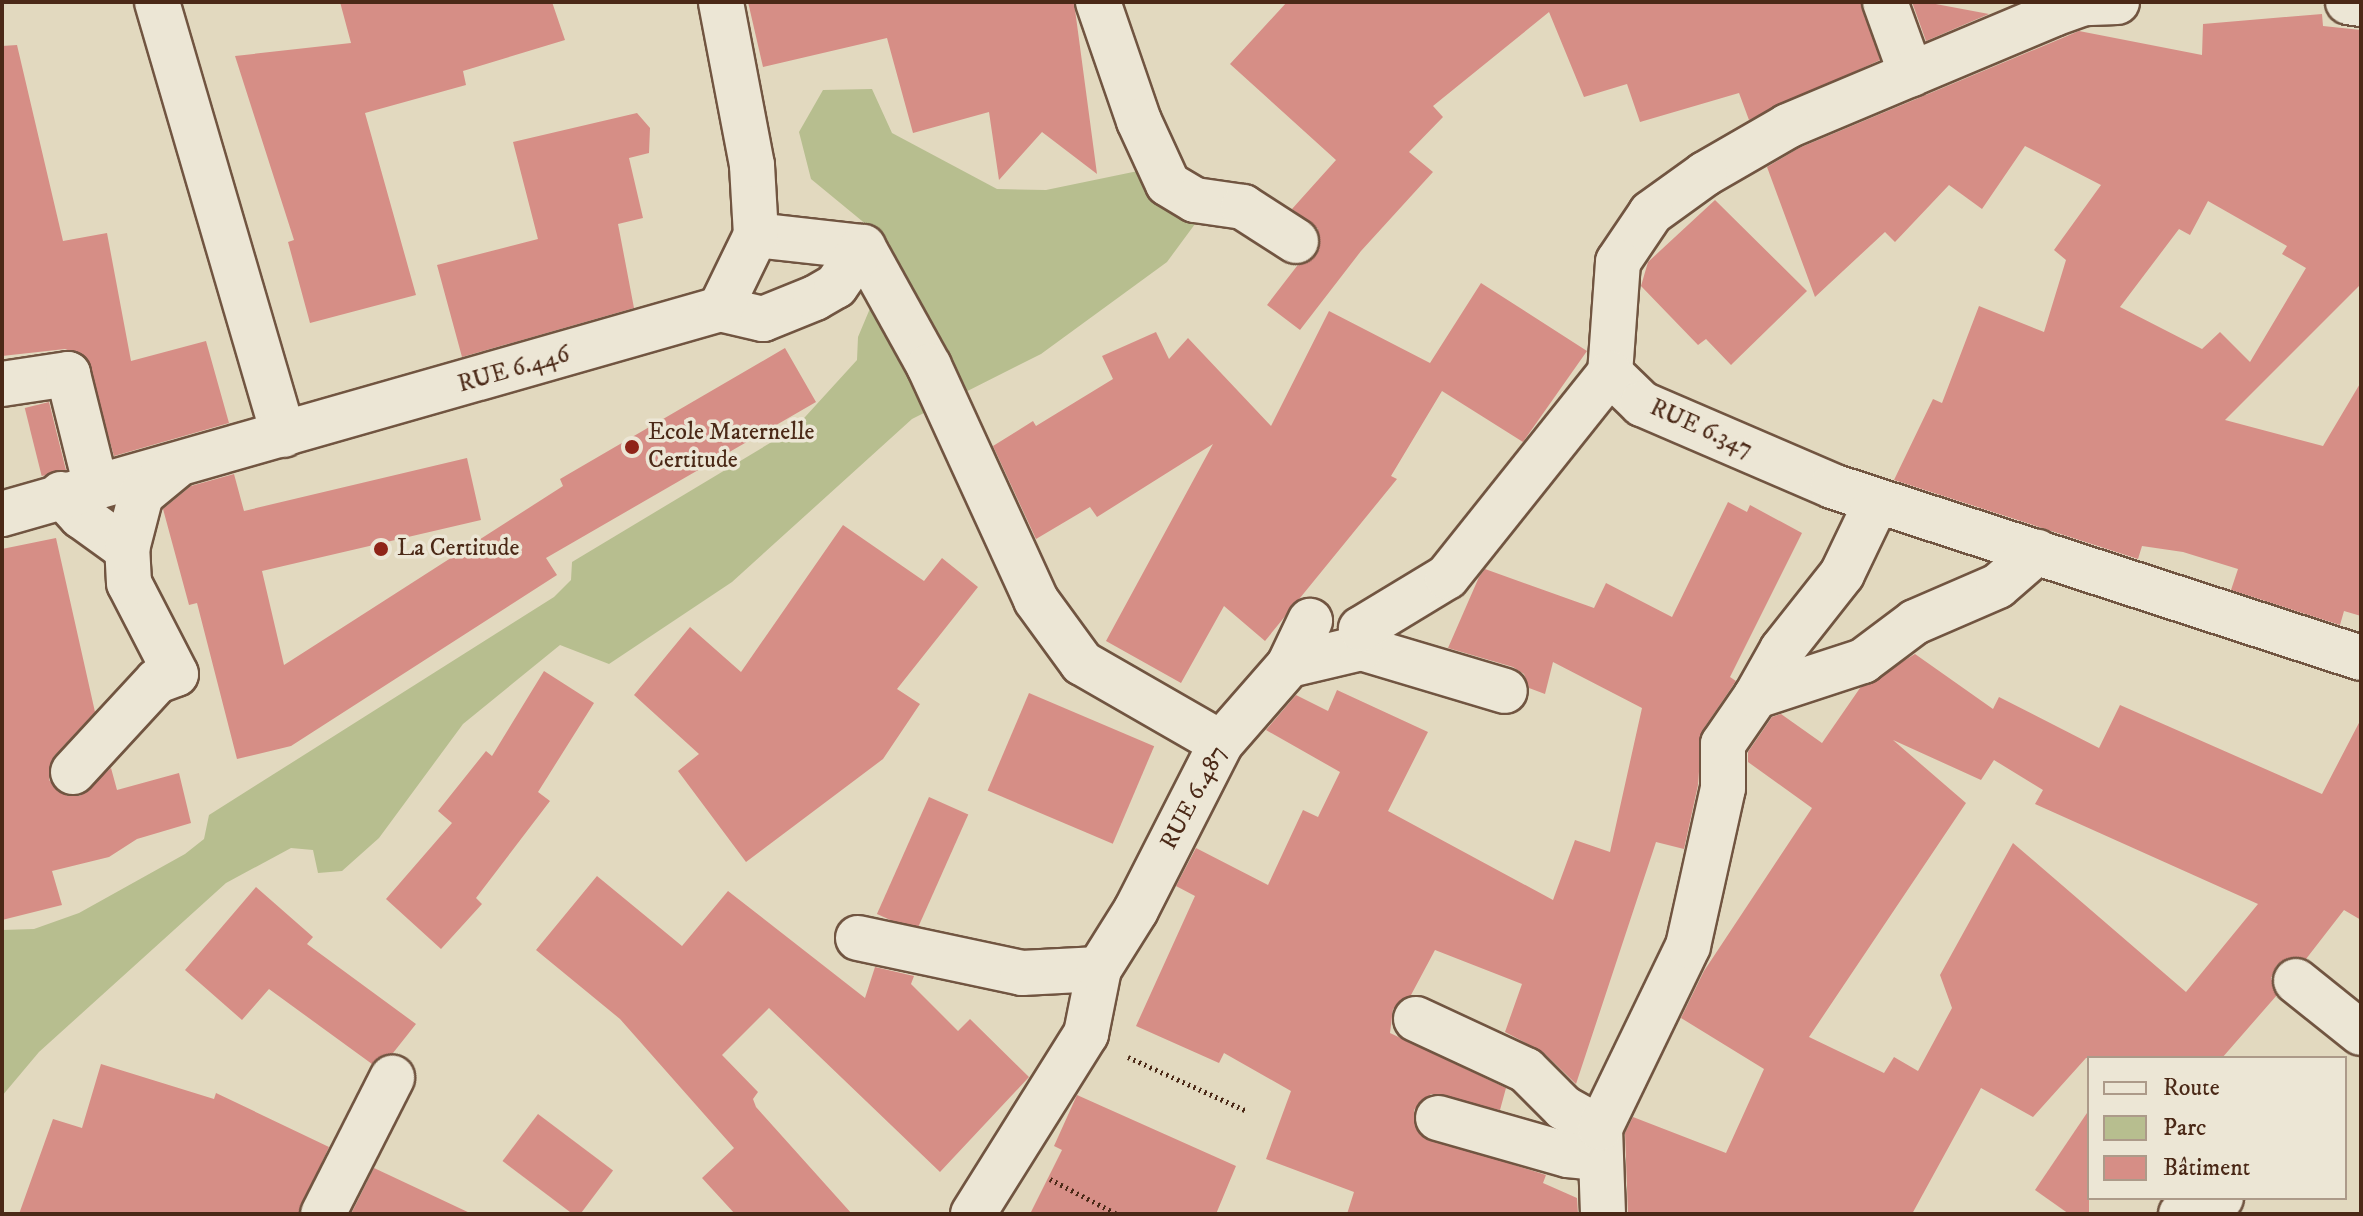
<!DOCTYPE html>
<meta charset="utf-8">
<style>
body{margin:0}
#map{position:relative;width:2363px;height:1216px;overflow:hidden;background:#e2d9bf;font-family:"IM FELL DW Pica",serif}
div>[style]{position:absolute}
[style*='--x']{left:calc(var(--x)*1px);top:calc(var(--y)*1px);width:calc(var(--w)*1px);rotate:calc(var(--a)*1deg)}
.green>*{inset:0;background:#b7be8f}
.building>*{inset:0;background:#d68e86;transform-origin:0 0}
.path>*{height:5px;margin-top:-2.5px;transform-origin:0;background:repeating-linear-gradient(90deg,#4b2917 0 2px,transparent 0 6px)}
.roads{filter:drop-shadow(2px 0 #715541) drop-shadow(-2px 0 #715541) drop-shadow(0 2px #715541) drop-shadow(0 -2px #715541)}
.minor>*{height:44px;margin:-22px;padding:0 22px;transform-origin:22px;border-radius:22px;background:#ece6d5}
.dots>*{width:22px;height:22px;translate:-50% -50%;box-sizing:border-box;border:4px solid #ece6d5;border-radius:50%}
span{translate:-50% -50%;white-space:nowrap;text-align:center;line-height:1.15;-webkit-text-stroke:7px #ece6d5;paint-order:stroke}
.street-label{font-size:24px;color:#4b2917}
.poi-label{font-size:24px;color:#4b2917}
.left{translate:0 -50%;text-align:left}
.frame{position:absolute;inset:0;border:4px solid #4b2917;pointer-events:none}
.legend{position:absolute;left:2087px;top:1056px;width:260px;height:144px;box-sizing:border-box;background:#ece6d5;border:2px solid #ac9a89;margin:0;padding:10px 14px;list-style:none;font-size:24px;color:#4b2917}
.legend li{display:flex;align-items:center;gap:16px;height:40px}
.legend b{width:40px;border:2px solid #ac9a89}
</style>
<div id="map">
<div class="green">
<div style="clip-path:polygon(872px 89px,892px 133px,997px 189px,1046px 190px,1167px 165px,1195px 200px,1195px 224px,1167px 262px,1041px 354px,912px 419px,732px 582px,609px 664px,560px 645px,463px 724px,379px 838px,342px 871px,318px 873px,313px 850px,291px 848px,226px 883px,39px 1052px,2px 1096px,2px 930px,34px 929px,79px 913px,185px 854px,204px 839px,209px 815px,554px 597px,571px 580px,572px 562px,795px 428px,857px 360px,858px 337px,887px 268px,890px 244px,811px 179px,799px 132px,823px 90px)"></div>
</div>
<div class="building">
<div style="clip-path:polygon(340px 2px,552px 2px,565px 40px,463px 71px,466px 85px,365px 113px,416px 295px,310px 323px,288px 242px,294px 240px,235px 56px,351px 43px)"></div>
<div style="clip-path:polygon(748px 2px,1074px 2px,1097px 174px,1042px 132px,999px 180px,989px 112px,913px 133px,887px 38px,763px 67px)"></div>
<div style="clip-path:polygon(1287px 2px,1861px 2px,1880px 60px,1749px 120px,1739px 93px,1640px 122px,1627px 84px,1584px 97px,1549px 12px,1433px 106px,1443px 117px,1409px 152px,1433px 172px,1361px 251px,1300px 330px,1267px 305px,1297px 266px,1317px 254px,1318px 229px,1292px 209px,1336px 160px,1230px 64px)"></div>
<div style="clip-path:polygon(1912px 2px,1925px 2px,1989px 14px,1926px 41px)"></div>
<div style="clip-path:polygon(evenodd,2322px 14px,2323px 26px,2361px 30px,2361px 284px,2225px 420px,2323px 446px,2361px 382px,2361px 616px,2344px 611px,2340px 625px,2231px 590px,2238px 569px,2183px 552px,2142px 546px,2138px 559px,1894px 480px,1933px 399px,1942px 403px,1979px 306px,2044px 332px,2066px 260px,2054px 250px,2101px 185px,2025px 146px,1982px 209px,1949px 185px,1895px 242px,1885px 232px,1815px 297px,1767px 167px,1799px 148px,2079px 31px,2202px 55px,2203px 24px,2322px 14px,2208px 201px,2287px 246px,2282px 254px,2306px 268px,2250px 362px,2220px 332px,2202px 349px,2120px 307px,2179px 229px,2190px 235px,2208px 201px)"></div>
<div style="clip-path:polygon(17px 45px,63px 241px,107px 233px,131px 361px,206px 341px,229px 423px,114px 456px,86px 357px,65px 349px,2px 356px,2px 46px)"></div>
<div style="clip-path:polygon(637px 113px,650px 128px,649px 153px,629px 158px,643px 218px,618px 224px,634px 308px,462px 357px,437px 265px,538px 239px,513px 142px)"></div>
<div style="clip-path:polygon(1715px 200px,1807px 291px,1731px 365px,1706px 339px,1698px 345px,1641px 286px,1648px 262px)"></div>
<div style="clip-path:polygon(1481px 283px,1587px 351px,1523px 442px,1442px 391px,1391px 476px,1397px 479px,1265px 641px,1224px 606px,1181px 683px,1106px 641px,1213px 444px,1097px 517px,1090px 507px,1036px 539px,993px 446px,1033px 421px,1036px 426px,1113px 379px,1102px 356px,1156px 332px,1169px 359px,1188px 338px,1271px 426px,1329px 311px,1430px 363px)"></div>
<div style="clip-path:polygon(785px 348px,816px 402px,546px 558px,557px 575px,291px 746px,237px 759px,197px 603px,189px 605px,163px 509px,191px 486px,234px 474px,244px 511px,467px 458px,481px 520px,262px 571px,284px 665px,563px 486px,560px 479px)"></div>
<div style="left:49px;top:402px;width:70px;height:25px;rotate:76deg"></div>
<div style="clip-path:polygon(1728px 502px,1747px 512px,1750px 505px,1802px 533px,1730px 677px,1736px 681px,1702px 731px,1698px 785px,1684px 849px,1656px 842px,1576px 1084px,1543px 1052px,1505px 1032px,1522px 984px,1435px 950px,1411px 995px,1393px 1009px,1390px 1033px,1506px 1088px,1500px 1110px,1431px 1094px,1414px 1110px,1420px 1135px,1546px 1175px,1543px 1183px,1577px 1198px,1578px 1214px,1347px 1214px,1354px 1192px,1266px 1159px,1291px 1091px,1224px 1053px,1219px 1063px,1136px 1026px,1195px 896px,1176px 886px,1196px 848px,1268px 885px,1303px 810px,1318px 817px,1340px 772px,1266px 730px,1296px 695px,1328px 711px,1337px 690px,1428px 732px,1388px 811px,1553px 900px,1575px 840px,1610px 852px,1642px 708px,1553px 662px,1545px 694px,1529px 688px,1524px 674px,1513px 667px,1448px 648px,1479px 577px,1485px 569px,1594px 608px,1606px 583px,1672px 617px)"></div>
<div style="clip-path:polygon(843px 525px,924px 581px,942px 558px,978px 587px,897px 689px,920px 704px,883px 759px,746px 862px,678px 771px,699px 754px,634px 695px,690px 627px,741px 672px)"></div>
<div style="clip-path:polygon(56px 538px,95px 712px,54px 756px,49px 780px,67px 796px,80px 796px,111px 768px,117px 790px,179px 773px,191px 823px,137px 839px,109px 857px,52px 871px,62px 905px,2px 920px,2px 549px)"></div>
<div style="clip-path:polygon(evenodd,1915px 654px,1993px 709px,1999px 697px,2099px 748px,2120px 705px,2322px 794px,2361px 719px,2361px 920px,2344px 910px,2306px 959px,2288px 958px,2277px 965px,2271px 978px,2277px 995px,2222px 1058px,2086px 1058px,2033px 1117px,1981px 1088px,1912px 1214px,1628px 1214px,1625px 1133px,1633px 1117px,1726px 1153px,1764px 1069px,1681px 1018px,1704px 971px,1812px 808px,1748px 762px,1748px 752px,1772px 717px,1781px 714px,1822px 743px,1860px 688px,1915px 654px,1893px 740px,1981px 780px,1994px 760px,2043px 790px,2035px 804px,2258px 904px,2186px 992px,2013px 843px,1940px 975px,1952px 1008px,1918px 1071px,1894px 1057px,1884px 1073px,1809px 1037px,1966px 803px,1893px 740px)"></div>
<div style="clip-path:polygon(544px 671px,594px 703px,538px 792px,550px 801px,476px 898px,482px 904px,441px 949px,386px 899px,452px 823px,438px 811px,486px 751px,492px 756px)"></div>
<div style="left:1029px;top:693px;width:136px;height:106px;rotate:23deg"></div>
<div style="left:929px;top:797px;width:43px;height:128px;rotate:24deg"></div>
<div style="clip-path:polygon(597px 876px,682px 946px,728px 891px,865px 998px,875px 967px,914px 976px,911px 984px,958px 1031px,970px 1019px,1029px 1077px,940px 1172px,769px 1008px,722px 1055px,758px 1092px,753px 1099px,756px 1107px,852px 1214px,735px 1214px,702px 1178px,734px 1148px,620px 1019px,536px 950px)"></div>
<div style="clip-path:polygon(256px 887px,313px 937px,307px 944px,416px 1024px,393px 1053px,372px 1064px,269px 989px,242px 1020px,185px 970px)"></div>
<div style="clip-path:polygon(101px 1064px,214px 1099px,216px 1093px,329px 1147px,298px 1214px,19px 1214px,53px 1119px,82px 1128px)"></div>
<div style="clip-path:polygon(1077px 1095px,1236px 1166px,1216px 1214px,1030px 1214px,1062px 1150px,1054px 1146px)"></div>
<div style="clip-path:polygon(2089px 1110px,2089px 1214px,2069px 1214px,2035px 1190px)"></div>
<div style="left:538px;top:1114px;width:94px;height:59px;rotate:37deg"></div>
<div style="clip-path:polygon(374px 1168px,472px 1214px,351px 1214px)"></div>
</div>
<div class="path">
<div style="--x:1128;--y:1057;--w:131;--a:24.4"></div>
<div style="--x:1050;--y:1179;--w:76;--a:27.6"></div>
</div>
<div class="roads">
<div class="minor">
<div style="--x:157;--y:2;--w:451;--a:73.7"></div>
<div style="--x:1098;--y:2;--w:126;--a:71"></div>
<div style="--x:1139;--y:121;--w:69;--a:65.3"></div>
<div style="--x:1168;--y:184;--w:31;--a:31"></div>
<div style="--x:1195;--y:200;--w:49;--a:8.3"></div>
<div style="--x:1243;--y:207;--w:63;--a:32.7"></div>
<div style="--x:1885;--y:2;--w:77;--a:70.1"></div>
<div style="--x:2117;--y:2;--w:33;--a:178"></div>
<div style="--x:2084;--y:3;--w:32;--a:160"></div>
<div style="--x:2054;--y:14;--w:289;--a:157.2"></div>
<div style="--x:1788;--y:126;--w:96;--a:150"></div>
<div style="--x:1705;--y:174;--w:67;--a:144.2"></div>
<div style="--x:1651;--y:213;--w:59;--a:124"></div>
<div style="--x:1618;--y:262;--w:111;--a:94.1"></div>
<div style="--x:1610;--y:373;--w:45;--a:44.1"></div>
<div style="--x:1642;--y:404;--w:207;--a:23.3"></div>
<div style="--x:1832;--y:486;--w:556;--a:18.01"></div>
<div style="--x:2348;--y:2;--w:13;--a:9"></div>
<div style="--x:756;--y:235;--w:108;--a:6.4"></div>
<div style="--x:863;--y:247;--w:136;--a:61"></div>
<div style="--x:929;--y:366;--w:257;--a:65.4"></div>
<div style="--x:1036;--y:600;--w:78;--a:53.9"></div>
<div style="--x:1082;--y:663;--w:160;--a:29.9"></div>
<div style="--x:720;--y:309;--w:44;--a:13.1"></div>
<div style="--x:763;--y:319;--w:56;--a:-22"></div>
<div style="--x:815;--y:298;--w:24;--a:-30"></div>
<div style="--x:836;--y:286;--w:47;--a:-55.3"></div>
<div style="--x:2;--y:384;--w:67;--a:-8.6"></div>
<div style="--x:68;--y:374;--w:115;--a:76"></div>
<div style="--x:61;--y:494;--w:30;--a:48"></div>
<div style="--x:81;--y:516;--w:57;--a:35.7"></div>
<div style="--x:2;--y:514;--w:747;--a:-15.93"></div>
<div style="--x:720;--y:309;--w:82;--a:-64.1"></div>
<div style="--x:756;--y:235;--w:70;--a:-93.3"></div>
<div style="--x:752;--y:165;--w:166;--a:-100.8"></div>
<div style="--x:1361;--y:648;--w:150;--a:16.6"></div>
<div style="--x:1289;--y:665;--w:49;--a:-64.5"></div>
<div style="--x:1756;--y:696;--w:53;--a:-60.5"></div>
<div style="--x:1782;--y:650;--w:97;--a:-51.7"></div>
<div style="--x:1842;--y:574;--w:81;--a:-64.4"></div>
<div style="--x:73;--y:772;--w:124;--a:-47.3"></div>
<div style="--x:157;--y:681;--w:20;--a:-20"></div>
<div style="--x:176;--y:674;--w:102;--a:-117.3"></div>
<div style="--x:129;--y:583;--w:34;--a:-93"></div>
<div style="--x:127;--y:549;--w:56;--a:-75.5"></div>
<div style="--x:141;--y:495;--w:44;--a:-39.5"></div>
<div style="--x:858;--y:938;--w:168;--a:12"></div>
<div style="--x:1022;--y:973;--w:77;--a:-3"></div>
<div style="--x:2296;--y:981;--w:83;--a:38.7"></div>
<div style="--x:1416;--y:1019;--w:121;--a:24.9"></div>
<div style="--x:1526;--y:1070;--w:54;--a:45"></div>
<div style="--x:1564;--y:1108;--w:41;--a:29.1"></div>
<div style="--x:1438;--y:1118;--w:135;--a:15.9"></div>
<div style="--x:1568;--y:1155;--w:30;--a:6"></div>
<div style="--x:323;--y:1214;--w:153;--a:-63.1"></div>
<div style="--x:973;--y:1214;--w:213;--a:-57.9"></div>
<div style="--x:1086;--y:1034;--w:66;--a:-78.7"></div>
<div style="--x:1099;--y:969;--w:70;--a:-57.9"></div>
<div style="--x:1136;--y:910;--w:187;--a:-63"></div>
<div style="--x:1221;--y:743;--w:103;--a:-48.9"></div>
<div style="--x:1289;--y:665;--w:74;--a:-13.3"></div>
<div style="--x:1361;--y:648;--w:19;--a:-90"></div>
<div style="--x:1361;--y:629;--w:100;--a:-31.2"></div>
<div style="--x:1447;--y:577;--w:261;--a:-51.4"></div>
<div style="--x:1603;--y:1214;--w:86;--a:-92"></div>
<div style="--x:1600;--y:1128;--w:202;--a:-64.2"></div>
<div style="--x:1688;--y:946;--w:162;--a:-77.5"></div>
<div style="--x:1723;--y:788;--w:44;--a:-90"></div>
<div style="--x:1723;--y:744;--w:58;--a:-55.5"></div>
<div style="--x:1756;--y:696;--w:113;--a:-18.1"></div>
<div style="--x:1863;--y:661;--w:65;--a:-36.9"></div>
<div style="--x:1915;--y:622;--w:90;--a:-23.4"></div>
<div style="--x:1998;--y:586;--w:52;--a:-41.1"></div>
<div style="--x:2181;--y:1214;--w:43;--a:-21.8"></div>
</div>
</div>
<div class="dots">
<div style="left:632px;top:447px;background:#8f2418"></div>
<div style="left:381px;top:549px;background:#8f2418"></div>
</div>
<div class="street-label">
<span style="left:514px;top:370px;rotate:-16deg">RUE 6.446</span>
<span style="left:1701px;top:429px;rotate:24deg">RUE 6.347</span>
<span style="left:1194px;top:798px;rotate:-62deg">RUE 6.487</span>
</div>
<div class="poi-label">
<span class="left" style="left:648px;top:447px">Ecole Maternelle<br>Certitude</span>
<span class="left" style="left:397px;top:549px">La Certitude</span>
</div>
<div class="frame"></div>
<ul class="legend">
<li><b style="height:10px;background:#ece6d5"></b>Route</li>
<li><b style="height:22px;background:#b7be8f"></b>Parc</li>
<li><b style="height:22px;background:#d68e86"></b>Bâtiment</li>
</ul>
</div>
